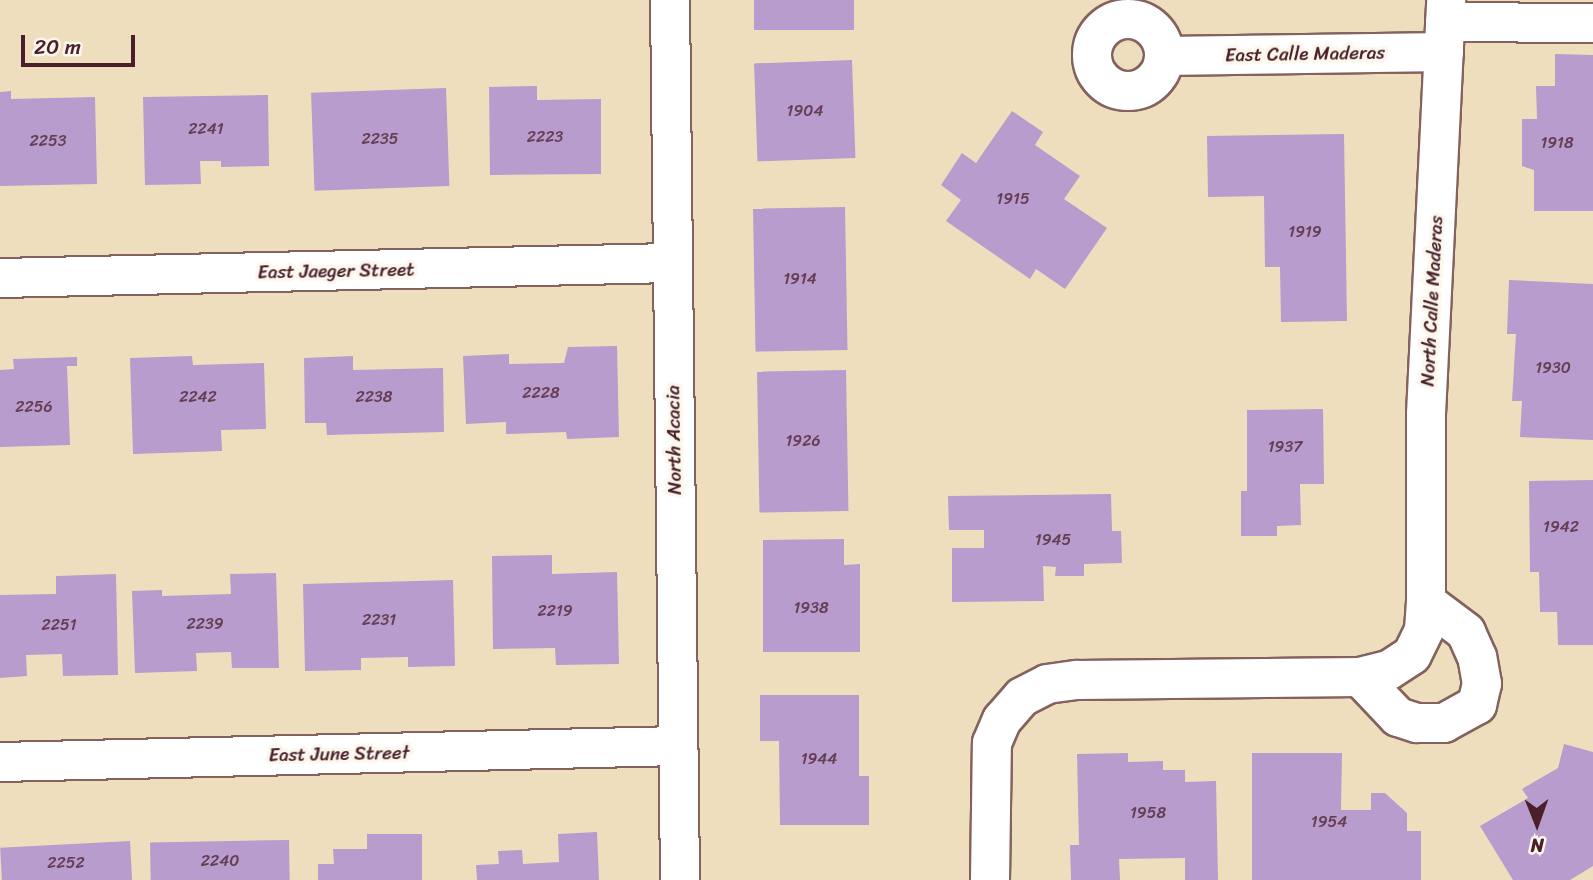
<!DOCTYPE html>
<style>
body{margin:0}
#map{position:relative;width:1593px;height:880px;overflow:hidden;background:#efdebd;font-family:Sriracha,sans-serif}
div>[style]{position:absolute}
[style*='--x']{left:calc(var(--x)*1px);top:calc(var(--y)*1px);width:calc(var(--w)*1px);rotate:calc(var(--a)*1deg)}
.building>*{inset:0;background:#b79ccd;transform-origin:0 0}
.roads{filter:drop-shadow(2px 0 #84625e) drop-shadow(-2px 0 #84625e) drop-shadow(0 2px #84625e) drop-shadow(0 -2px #84625e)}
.minor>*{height:38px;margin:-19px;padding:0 19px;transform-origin:19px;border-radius:19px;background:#fff}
.minor>.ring{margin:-19px;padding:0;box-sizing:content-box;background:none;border:38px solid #fff;border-radius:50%}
span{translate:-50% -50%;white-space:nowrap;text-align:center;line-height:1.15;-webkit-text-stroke:7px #fbf7ec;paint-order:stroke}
.number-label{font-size:16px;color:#653e54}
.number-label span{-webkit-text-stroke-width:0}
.street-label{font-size:19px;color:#4a1f2b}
.north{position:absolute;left:1502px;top:789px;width:70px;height:70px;-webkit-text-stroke:5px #fbf7ec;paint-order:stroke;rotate:179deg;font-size:19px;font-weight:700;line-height:28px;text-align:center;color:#4a1f2b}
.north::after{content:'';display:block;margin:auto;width:24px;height:32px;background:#4a1f2b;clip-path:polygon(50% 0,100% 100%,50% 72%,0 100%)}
.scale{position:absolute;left:21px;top:35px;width:114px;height:32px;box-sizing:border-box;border:4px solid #4a1f2b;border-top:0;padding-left:9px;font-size:21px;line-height:24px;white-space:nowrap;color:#4a1f2b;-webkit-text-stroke:5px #fbf7ec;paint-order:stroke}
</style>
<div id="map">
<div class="building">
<div style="left:754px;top:0;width:100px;height:30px"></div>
<div style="clip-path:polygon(1555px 54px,1593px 55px,1593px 211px,1534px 211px,1534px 170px,1522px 166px,1522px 119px,1537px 119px,1536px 86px,1555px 86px)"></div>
<div style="left:852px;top:60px;width:98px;height:98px;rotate:88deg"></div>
<div style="clip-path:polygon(537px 86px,537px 100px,601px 99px,601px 174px,490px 175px,489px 87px)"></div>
<div style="left:446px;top:88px;width:98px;height:135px;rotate:88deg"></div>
<div style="clip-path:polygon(11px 91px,11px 99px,95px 97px,97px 184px,0 186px,0 92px)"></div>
<div style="clip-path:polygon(268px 95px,269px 166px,221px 167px,221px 161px,200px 161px,201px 184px,145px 185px,143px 97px)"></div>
<div style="clip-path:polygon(1012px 111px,1043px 132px,1035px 145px,1080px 176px,1064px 199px,1107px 228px,1065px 289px,1036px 269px,1030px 279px,946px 221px,961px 200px,941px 185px,962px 153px,976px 163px)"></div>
<div style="clip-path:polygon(1344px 134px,1347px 321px,1281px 322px,1280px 267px,1265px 267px,1264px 196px,1208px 197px,1207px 136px)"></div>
<div style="left:845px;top:207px;width:143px;height:92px;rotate:89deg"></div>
<div style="clip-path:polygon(1509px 280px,1593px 284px,1593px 440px,1520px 437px,1522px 401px,1512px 401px,1516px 334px,1507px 334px)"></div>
<div style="clip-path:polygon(617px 346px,619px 437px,567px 439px,566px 432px,506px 434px,506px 422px,466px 424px,463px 356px,509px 354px,509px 364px,564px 363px,568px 347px)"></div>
<div style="clip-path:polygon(192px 356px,193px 365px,264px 363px,266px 429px,221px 430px,222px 451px,133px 454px,130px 358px)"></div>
<div style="clip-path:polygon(353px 356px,353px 370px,443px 368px,444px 432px,327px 435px,326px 423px,305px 423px,304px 358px)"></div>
<div style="clip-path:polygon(77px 357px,77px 366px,67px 366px,70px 445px,0 447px,0 370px,14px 369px,13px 359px)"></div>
<div style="left:846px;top:370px;width:141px;height:89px;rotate:89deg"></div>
<div style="clip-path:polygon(1323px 409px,1324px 484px,1300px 484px,1301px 525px,1277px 526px,1277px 536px,1241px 536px,1241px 491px,1247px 491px,1247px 410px)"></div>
<div style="clip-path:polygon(1593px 480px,1593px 645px,1558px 645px,1557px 612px,1540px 612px,1539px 572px,1530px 572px,1529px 481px)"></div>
<div style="clip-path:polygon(1111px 494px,1112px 531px,1121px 531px,1122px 563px,1084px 564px,1084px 576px,1055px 576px,1056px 567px,1043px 566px,1044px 601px,952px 602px,952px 548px,984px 548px,984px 530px,949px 530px,948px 496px)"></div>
<div style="clip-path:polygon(844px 539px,844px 565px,860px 564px,860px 652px,763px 652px,763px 540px)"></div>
<div style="clip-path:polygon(552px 555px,552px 574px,617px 572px,619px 664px,556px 665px,555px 648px,493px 649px,492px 556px)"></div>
<div style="clip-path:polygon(276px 573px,279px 668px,232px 668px,231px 652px,196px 653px,197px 671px,135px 673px,132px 591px,162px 590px,162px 596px,231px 594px,230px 574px)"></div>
<div style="clip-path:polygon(116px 574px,118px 675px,63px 676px,62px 654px,26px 655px,27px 676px,0 678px,0 595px,56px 594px,56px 576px)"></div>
<div style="clip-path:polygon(453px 580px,455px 666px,408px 667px,408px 657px,361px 658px,361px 670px,305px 671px,303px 584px)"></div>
<div style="clip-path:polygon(760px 695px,859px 695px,859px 776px,869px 776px,869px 825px,780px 825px,779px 741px,760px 741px)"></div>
<div style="clip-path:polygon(1564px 744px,1593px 752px,1593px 866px,1570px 880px,1513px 880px,1480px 826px,1528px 798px,1522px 789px,1558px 768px)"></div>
<div style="clip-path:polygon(1128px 753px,1128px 762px,1163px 761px,1163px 770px,1185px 770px,1185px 782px,1216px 781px,1218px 880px,1185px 880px,1185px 858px,1119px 859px,1120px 880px,1071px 880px,1070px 845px,1079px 845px,1077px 754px)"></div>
<div style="clip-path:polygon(1252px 753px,1342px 753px,1341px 810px,1371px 810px,1371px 793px,1385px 793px,1407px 813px,1407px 831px,1421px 831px,1421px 880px,1252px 880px)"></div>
<div style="clip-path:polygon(597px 832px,599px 880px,477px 880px,476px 865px,499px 864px,498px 851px,522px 850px,523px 864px,559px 862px,558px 834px)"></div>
<div style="clip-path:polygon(367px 834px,422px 834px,422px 880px,318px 880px,318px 864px,334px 864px,333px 849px,367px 849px)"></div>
<div style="left:289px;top:840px;width:40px;height:139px;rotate:89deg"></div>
<div style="left:130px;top:841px;width:39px;height:130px;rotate:87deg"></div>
</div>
<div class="roads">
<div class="minor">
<div style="--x:670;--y:0;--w:880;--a:89.35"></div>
<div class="ring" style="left:1092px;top:19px;width:34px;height:34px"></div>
<div style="--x:1445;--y:22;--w:148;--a:0.4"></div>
<div style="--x:1165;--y:56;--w:279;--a:-0.8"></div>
<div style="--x:0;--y:278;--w:672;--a:-1.28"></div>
<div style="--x:1360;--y:677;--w:55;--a:46.5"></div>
<div style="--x:1398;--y:717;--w:20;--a:18"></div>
<div style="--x:1417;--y:723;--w:27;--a:0"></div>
<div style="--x:1444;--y:723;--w:38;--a:-29"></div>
<div style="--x:1477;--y:705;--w:22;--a:-77"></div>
<div style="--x:1482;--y:684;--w:27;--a:-100"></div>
<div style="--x:1477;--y:657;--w:27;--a:-114"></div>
<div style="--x:1466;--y:632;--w:50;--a:-143.1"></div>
<div style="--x:0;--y:762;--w:678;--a:-1.35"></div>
<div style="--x:990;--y:880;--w:137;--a:-89.2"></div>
<div style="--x:992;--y:743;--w:25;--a:-67"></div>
<div style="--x:1002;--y:720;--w:30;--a:-49"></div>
<div style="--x:1022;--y:697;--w:28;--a:-27"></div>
<div style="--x:1047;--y:684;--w:30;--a:-8"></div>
<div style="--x:1077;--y:680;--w:283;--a:-0.6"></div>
<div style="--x:1360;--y:677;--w:30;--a:-14"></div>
<div style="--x:1389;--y:670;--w:27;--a:-33"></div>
<div style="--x:1412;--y:655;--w:28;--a:-64"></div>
<div style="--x:1424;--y:630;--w:28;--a:-86"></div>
<div style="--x:1426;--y:602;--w:188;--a:-90"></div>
<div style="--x:1426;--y:414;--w:414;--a:-87.2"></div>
</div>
</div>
<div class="number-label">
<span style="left:805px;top:111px">1904</span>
<span style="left:206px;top:129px">2241</span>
<span style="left:545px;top:137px">2223</span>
<span style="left:380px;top:139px">2235</span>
<span style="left:48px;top:141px">2253</span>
<span style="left:1557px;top:143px">1918</span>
<span style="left:1013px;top:199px">1915</span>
<span style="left:1305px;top:232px">1919</span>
<span style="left:800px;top:279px">1914</span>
<span style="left:1553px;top:368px">1930</span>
<span style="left:541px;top:393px">2228</span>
<span style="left:198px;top:397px">2242</span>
<span style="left:374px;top:397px">2238</span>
<span style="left:34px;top:407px">2256</span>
<span style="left:803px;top:441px">1926</span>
<span style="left:1285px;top:447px">1937</span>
<span style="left:1561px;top:527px">1942</span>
<span style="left:1053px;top:540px">1945</span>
<span style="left:811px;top:608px">1938</span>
<span style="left:555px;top:611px">2219</span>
<span style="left:379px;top:620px">2231</span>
<span style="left:205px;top:624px">2239</span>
<span style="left:59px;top:625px">2251</span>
<span style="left:819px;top:759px">1944</span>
<span style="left:1148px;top:813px">1958</span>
<span style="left:1329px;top:822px">1954</span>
<span style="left:220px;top:861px">2240</span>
<span style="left:66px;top:863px">2252</span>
</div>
<div class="street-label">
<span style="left:1305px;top:54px;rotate:-1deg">East Calle Maderas</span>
<span style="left:336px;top:271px;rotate:-1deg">East Jaeger Street</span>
<span style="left:1432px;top:301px;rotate:-87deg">North Calle Maderas</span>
<span style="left:674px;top:440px;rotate:-91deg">North Acacia</span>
<span style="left:339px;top:754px;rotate:-1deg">East June Street</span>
</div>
<div class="north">N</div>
<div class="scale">20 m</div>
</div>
